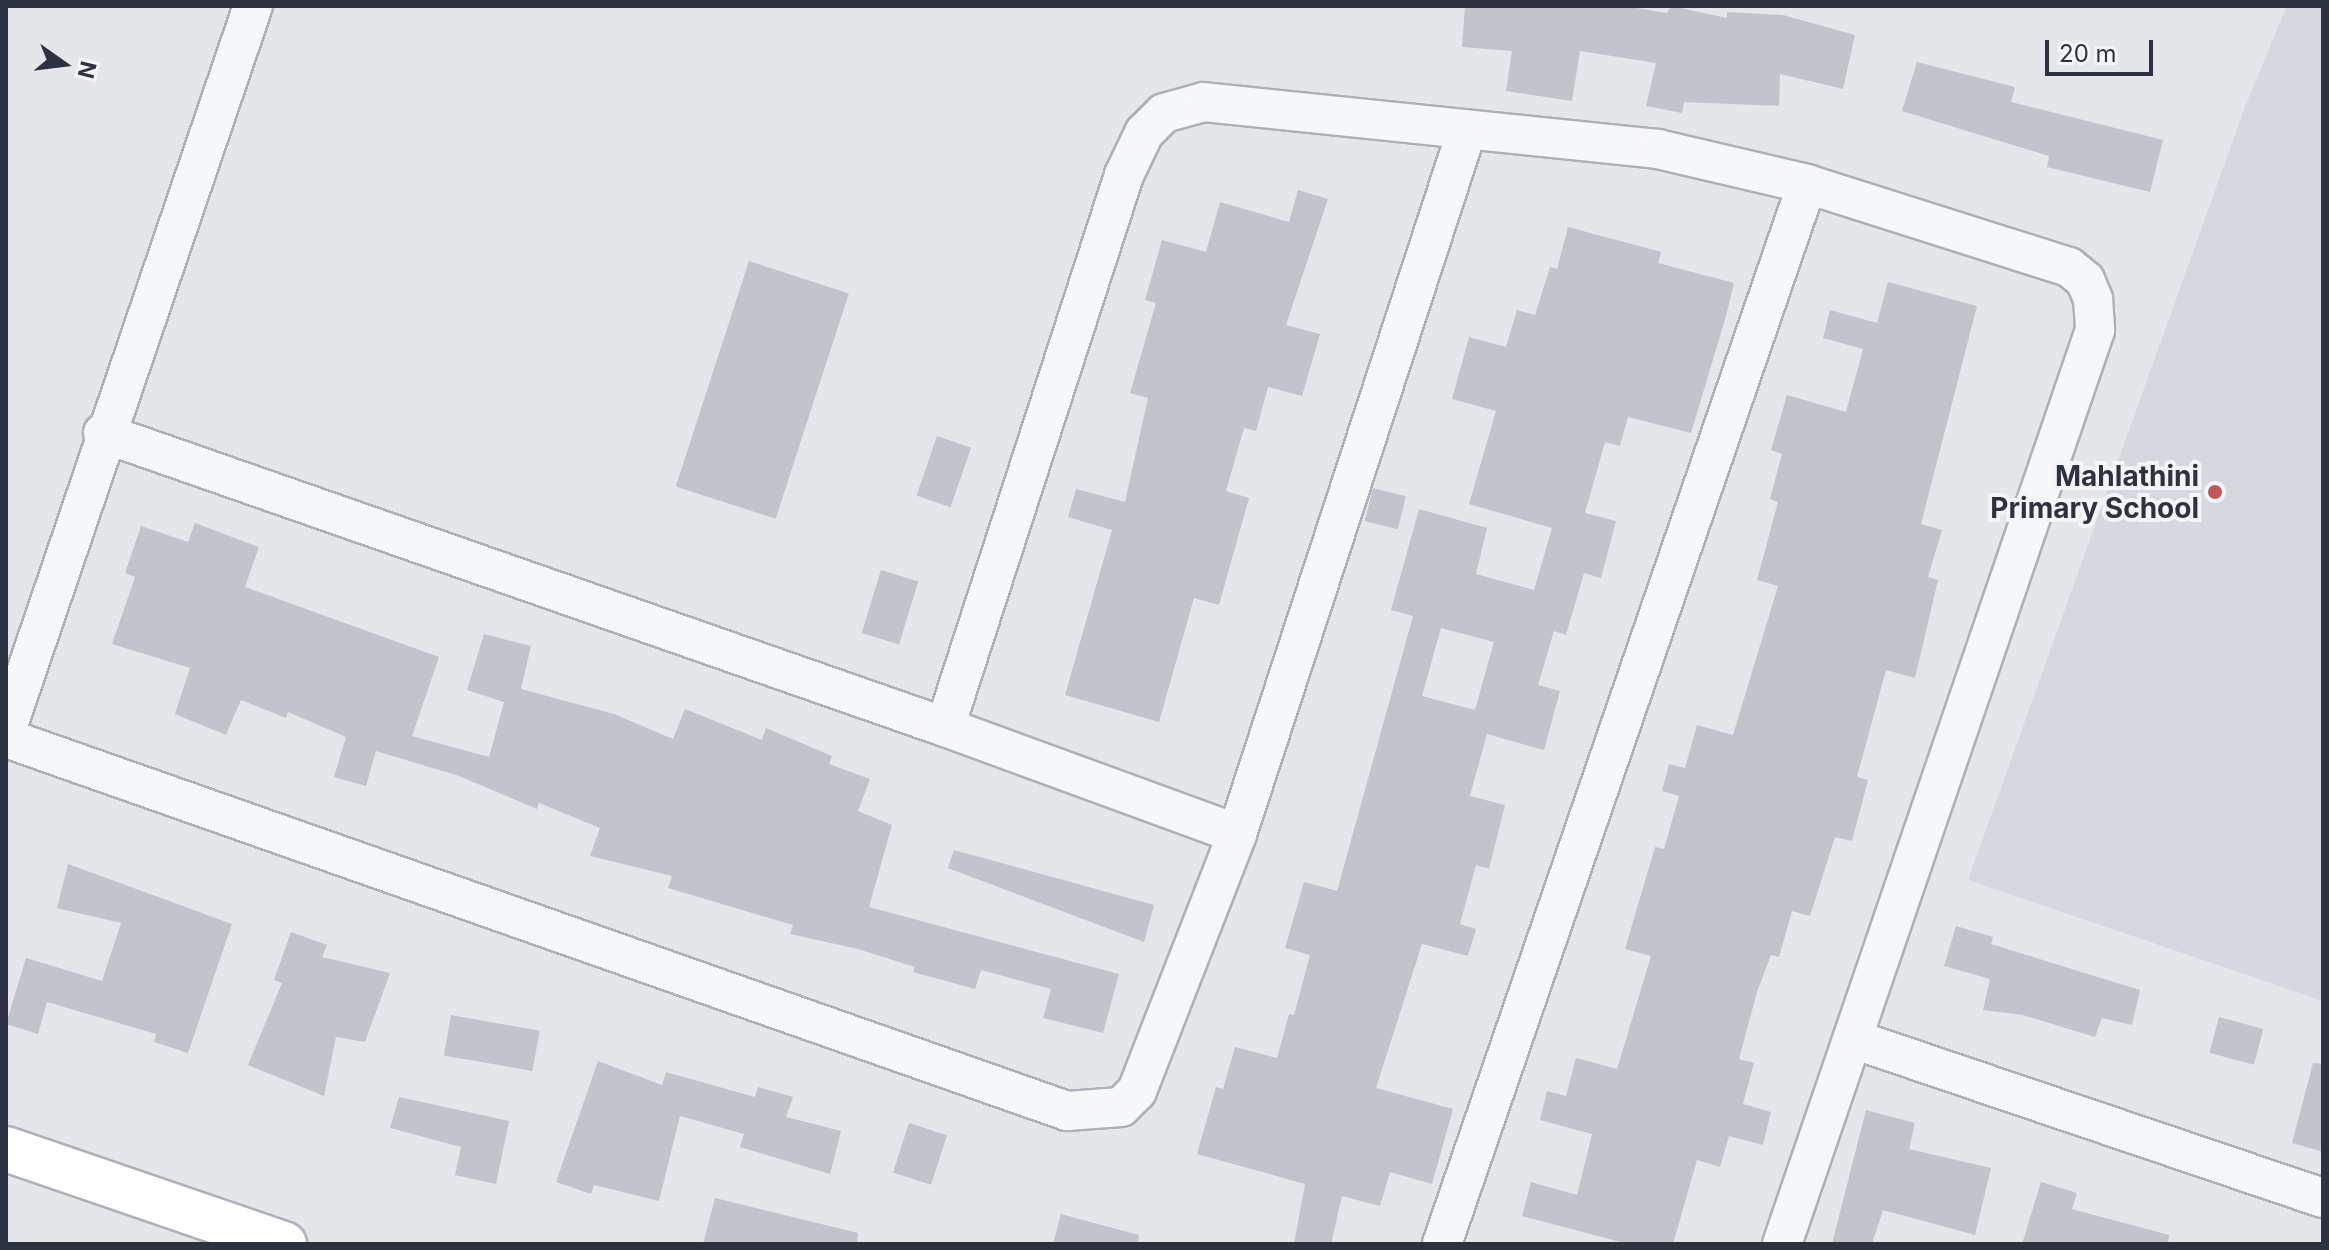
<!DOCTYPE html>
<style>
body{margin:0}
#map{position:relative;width:2329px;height:1250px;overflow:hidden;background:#e4e6ea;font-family:Inter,sans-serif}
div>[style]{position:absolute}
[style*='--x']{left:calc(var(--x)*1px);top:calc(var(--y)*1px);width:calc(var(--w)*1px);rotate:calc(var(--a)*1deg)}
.built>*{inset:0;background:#d6d8df}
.building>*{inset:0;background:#c2c4cc;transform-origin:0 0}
.roads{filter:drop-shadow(2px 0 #adb0b7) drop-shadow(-2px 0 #adb0b7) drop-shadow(0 2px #adb0b7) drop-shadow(0 -2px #adb0b7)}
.street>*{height:38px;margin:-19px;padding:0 19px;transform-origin:19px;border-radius:19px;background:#f6f7f9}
.secondary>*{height:44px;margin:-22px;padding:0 22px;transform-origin:22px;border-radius:22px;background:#fff}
.dots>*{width:22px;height:22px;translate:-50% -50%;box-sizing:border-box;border:4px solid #f4f5f8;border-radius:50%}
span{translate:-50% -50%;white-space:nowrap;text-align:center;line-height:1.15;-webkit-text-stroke:8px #f4f5f8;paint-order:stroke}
.poi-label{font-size:28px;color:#2d3241;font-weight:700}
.right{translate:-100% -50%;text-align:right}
.frame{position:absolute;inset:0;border:8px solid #2d3241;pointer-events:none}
.north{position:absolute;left:24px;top:24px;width:80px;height:80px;-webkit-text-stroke:6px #f4f5f8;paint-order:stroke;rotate:104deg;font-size:22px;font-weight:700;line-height:32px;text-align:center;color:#2d3241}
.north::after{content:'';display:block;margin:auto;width:28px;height:36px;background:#2d3241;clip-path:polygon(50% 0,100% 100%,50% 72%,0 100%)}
.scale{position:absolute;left:2045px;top:40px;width:108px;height:36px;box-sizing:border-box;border:4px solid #2d3241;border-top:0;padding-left:10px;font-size:24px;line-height:28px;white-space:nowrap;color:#2d3241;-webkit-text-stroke:6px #f4f5f8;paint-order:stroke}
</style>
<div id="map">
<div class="built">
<div style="clip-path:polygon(2287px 6px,2323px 6px,2323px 1001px,1968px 880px,2246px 104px)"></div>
</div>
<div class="building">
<div style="clip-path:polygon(1465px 6px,1624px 6px,1667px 13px,1671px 6px,1727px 18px,1727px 12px,1783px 15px,1855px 35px,1843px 89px,1780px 74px,1779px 106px,1684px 102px,1682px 113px,1646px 106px,1656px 63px,1580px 51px,1572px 101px,1506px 91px,1512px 51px,1462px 47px)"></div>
<div style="clip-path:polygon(1917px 62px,2015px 87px,2011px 102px,2163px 140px,2150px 192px,2047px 167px,2049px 156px,1902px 111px)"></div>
<div style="clip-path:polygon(1298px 190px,1328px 199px,1286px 325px,1320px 334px,1302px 396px,1268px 387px,1256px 431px,1244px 428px,1226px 491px,1249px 498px,1219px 605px,1194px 598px,1159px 722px,1065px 695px,1112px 530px,1068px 517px,1076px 489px,1125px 502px,1148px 398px,1130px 393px,1156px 303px,1145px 300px,1162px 240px,1206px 252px,1220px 202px,1289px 222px)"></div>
<div style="clip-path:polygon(evenodd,1568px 227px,1661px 252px,1658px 263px,1734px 283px,1726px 316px,1691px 433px,1628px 417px,1620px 446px,1605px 442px,1585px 513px,1616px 521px,1601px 578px,1584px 573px,1566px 635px,1554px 631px,1538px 685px,1560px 691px,1544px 750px,1487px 734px,1470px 796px,1505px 805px,1489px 869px,1476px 865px,1460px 924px,1476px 929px,1468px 956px,1422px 944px,1376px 1088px,1453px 1109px,1432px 1184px,1390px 1172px,1380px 1206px,1342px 1196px,1331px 1244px,1294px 1244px,1305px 1184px,1197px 1154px,1216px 1087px,1223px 1089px,1235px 1047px,1277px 1058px,1289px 1014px,1294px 1015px,1310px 955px,1285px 948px,1304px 882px,1337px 891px,1413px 616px,1391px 610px,1419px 509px,1487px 528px,1476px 574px,1534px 590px,1552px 528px,1469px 504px,1496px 411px,1452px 399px,1469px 337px,1506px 347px,1517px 310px,1535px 315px,1550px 267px,1557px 269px,1568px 227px,1441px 628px,1494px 642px,1475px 710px,1422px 696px,1441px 628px)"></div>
<div style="left:749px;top:261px;width:105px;height:237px;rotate:18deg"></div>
<div style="clip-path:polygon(1888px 282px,1977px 306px,1921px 524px,1942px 530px,1928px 577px,1938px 580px,1915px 678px,1886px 670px,1857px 777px,1868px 780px,1852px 841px,1835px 837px,1810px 916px,1792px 911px,1779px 957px,1771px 955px,1757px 992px,1739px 1059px,1754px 1063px,1743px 1104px,1771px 1112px,1763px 1145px,1729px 1136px,1720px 1167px,1697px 1160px,1673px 1244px,1628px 1244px,1522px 1216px,1531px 1182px,1577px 1195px,1592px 1134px,1540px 1120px,1547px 1091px,1566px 1096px,1576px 1058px,1617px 1069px,1651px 956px,1625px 949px,1655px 847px,1664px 849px,1679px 796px,1662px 791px,1669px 764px,1685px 768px,1697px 725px,1733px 735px,1778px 586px,1757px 580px,1778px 502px,1770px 499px,1782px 454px,1771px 450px,1787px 395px,1846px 412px,1863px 349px,1823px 338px,1830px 310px,1877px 323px)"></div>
<div style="left:937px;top:436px;width:36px;height:63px;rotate:19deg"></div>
<div style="left:1373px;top:488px;width:34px;height:34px;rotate:14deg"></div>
<div style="clip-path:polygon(195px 523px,259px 547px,245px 587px,439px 657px,412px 736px,489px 757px,504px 702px,467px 690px,484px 634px,531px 646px,521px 689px,614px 714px,673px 739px,685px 709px,762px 740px,766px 728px,832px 756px,829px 764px,870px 779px,858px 811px,892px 825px,869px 907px,1119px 974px,1103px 1033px,1043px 1018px,1051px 989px,981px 970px,975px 989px,913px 972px,915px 967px,858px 949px,790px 934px,793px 925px,668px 888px,672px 876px,590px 856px,600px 828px,539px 803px,537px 809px,459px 776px,376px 751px,366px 786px,334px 777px,346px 737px,288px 712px,286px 718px,241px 700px,226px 735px,175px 714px,190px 668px,112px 644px,135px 577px,125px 573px,141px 526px,188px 542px)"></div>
<div style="left:881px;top:570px;width:39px;height:66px;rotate:17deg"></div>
<div style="clip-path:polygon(954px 850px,1154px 905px,1144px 942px,948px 868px)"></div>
<div style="clip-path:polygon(68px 864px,232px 924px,188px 1053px,154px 1042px,156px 1034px,47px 1002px,38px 1034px,6px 1024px,26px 958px,102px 981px,121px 923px,57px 908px)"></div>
<div style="clip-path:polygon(1956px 926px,1993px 937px,1991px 944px,2140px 990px,2132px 1025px,2102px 1018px,2095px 1037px,2023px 1015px,1983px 1010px,1990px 979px,1944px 966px)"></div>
<div style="clip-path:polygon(291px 932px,327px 945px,322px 957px,390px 973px,365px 1042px,336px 1037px,324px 1096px,248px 1065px,282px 983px,274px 980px)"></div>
<div style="left:451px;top:1015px;width:90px;height:41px;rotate:10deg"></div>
<div style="left:2219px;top:1017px;width:46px;height:37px;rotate:15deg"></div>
<div style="clip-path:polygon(598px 1061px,662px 1085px,666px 1072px,755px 1097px,758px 1087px,793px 1097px,786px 1117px,841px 1131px,830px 1174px,740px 1147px,744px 1134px,680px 1116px,659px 1201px,594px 1185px,591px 1194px,556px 1182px)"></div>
<div style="clip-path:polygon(2313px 1063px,2323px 1064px,2323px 1152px,2292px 1143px)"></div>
<div style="clip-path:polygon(399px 1097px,509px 1121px,496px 1184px,455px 1175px,461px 1147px,390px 1128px)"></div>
<div style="clip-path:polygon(1866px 1110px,1915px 1123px,1909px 1149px,1991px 1168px,1975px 1235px,1883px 1210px,1872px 1244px,1832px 1244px)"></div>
<div style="left:909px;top:1123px;width:40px;height:52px;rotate:18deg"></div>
<div style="clip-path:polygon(2041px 1182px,2077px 1193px,2072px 1209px,2169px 1235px,2168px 1244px,2022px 1244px)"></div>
<div style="clip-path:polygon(715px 1198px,858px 1233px,857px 1244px,703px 1244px)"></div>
<div style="clip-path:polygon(1061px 1214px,1139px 1235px,1138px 1244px,1053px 1244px)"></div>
</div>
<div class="roads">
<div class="street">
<div style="--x:103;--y:433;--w:892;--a:19.25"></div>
<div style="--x:945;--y:727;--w:311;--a:20.1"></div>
<div style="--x:945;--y:727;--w:580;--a:-72.03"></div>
<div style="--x:1124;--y:175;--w:47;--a:-64.5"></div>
<div style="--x:1144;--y:133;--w:28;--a:-45"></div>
<div style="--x:1164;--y:113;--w:41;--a:-15.4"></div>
<div style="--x:1204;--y:102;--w:456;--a:5.9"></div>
<div style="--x:1658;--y:149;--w:153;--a:13.2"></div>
<div style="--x:1807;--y:184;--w:275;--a:17.6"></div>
<div style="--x:2069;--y:267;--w:21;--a:39"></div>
<div style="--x:2085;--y:280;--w:21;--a:67"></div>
<div style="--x:2093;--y:299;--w:31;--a:86"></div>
<div style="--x:2095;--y:330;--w:966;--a:108.9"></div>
<div style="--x:6;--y:731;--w:766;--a:-71.19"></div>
<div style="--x:6;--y:738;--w:1125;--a:19.37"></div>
<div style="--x:1067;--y:1111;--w:54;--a:-4.2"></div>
<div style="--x:1121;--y:1107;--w:23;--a:-45"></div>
<div style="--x:1137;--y:1091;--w:276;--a:-68.7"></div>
<div style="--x:1237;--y:834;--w:741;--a:-71.91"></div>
<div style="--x:1853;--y:1039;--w:496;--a:18.7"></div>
<div style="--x:1442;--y:1244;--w:1121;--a:-71"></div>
</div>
<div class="secondary">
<div style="--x:6;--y:1149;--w:294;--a:18.9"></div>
</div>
</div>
<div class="dots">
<div style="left:2215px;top:492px;background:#c05859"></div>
</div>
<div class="poi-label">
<span class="right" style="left:2199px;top:492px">Mahlathini<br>Primary School</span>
</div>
<div class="frame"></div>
<div class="north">N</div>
<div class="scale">20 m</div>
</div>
